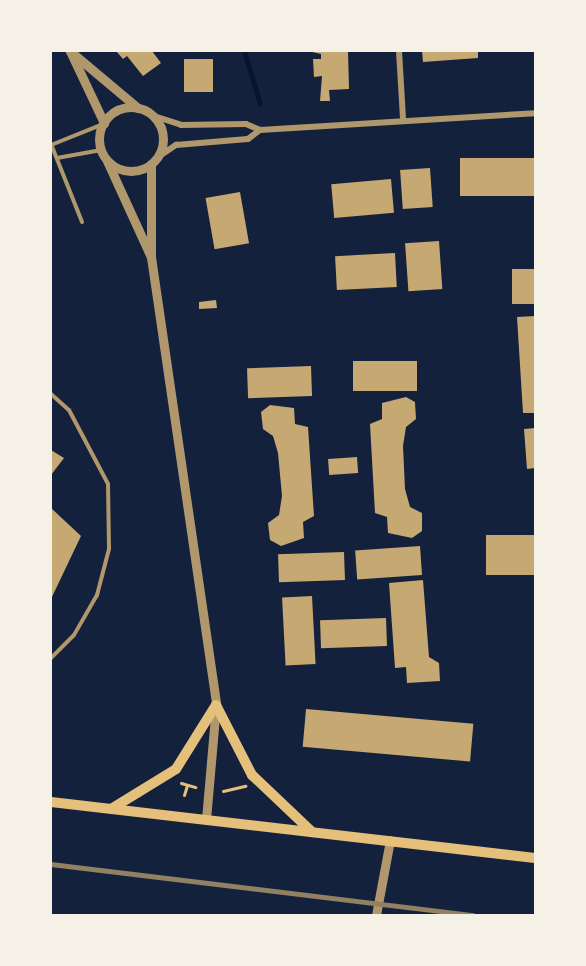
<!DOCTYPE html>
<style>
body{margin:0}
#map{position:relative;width:586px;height:966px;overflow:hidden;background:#14213d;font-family:"IBM Plex Sans",sans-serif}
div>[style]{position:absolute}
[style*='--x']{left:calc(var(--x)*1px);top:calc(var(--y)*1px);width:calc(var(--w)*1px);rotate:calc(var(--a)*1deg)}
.stream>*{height:5px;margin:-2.5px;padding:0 2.5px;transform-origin:2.5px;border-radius:2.5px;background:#0b132b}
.building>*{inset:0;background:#c6a872;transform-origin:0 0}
.path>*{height:3px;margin:-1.5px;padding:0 1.5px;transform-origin:1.5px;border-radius:1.5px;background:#e5c07b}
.service>*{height:4px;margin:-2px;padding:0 2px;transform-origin:2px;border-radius:2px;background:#b1986c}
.minor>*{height:6px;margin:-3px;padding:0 3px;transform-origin:3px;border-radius:3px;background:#b1986c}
.tertiary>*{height:9px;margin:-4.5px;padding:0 4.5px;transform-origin:4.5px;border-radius:4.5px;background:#b1986c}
.tertiary>.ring{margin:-4.5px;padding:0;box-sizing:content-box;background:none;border:9px solid #b1986c;border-radius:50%}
.secondary>*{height:10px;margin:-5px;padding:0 5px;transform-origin:5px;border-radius:5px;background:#e5c07b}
.rail>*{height:4.5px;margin:-2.25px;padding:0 2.25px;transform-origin:2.25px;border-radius:2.25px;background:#918062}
span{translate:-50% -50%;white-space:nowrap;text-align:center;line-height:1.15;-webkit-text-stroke:6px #f6f1e7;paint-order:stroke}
.frame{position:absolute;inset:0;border:52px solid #f6f1e7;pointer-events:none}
</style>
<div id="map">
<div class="stream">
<div style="--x:244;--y:51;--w:55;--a:73.2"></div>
</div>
<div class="building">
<div style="clip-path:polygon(116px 51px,152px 51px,161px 63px,143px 76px,127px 56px,123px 59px)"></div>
<div style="clip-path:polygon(308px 51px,348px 51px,349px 89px,329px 90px,330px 101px,320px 101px,322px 76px,314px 77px,313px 59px,321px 59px,321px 54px)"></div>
<div style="clip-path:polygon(422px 51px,478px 51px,478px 58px,423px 62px)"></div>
<div style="left:184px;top:59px;width:29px;height:33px"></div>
<div style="left:535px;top:158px;width:38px;height:75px;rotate:90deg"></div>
<div style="left:430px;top:168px;width:39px;height:30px;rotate:86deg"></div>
<div style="left:391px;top:179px;width:34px;height:60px;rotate:85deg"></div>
<div style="left:240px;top:192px;width:52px;height:35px;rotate:80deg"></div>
<div style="left:439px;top:241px;width:48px;height:34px;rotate:86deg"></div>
<div style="left:395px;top:253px;width:34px;height:60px;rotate:87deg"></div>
<div style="left:535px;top:269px;width:35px;height:23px;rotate:90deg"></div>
<div style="clip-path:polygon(216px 300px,217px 308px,199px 309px,199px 302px)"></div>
<div style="clip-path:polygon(535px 316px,535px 413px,523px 413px,517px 317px)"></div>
<div style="left:417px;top:361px;width:30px;height:64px;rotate:90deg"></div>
<div style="left:311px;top:366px;width:30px;height:64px;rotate:88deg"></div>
<div style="clip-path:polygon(406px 397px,415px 402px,416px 419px,406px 427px,403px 446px,405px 489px,410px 507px,422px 513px,422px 531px,412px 538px,388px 533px,387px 517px,375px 513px,370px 424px,382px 419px,382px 403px)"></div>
<div style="clip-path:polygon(270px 405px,294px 408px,295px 424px,308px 427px,314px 516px,303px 522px,304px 538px,281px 546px,270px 540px,268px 523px,279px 515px,282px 496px,278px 453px,273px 436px,263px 429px,261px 412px)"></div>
<div style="clip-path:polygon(535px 428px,535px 468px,527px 469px,524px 429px)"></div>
<div style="clip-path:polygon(51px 450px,64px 458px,51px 475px)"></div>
<div style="left:357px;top:457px;width:16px;height:29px;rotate:86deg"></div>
<div style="clip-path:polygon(51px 508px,81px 536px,51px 599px)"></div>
<div style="left:535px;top:535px;width:40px;height:49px;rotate:90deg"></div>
<div style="left:420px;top:546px;width:29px;height:65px;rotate:86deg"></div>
<div style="left:344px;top:552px;width:28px;height:66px;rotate:88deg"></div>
<div style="clip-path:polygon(423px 580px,429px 657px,439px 663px,440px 681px,407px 683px,406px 667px,395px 668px,389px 583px)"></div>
<div style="left:312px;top:596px;width:68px;height:30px;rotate:87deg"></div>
<div style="left:386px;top:618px;width:28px;height:66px;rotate:88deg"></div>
<div style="left:306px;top:709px;width:168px;height:38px;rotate:5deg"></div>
</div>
<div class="path">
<div style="--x:181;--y:783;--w:15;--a:16"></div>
<div style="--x:223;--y:791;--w:23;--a:-13"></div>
<div style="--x:184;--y:795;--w:10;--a:-73"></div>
</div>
<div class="service">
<div style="--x:51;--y:144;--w:84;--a:68.3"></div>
<div style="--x:51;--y:145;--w:56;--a:-22"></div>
<div style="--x:57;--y:158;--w:45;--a:-10.3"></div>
<div style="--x:51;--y:394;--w:24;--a:42"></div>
<div style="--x:69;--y:410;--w:84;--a:62.2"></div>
<div style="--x:108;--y:484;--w:65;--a:89.1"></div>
<div style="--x:109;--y:549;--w:48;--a:104.6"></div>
<div style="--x:97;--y:595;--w:46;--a:119.9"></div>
<div style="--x:74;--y:635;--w:33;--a:135"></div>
</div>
<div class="minor">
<div style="--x:399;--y:51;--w:67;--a:86.6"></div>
<div style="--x:154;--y:116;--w:28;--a:18"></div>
<div style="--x:181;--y:125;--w:65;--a:-0.9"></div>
<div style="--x:246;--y:124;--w:15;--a:23"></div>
<div style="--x:260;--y:130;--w:276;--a:-3.5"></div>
<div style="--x:158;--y:157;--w:22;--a:-34"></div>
<div style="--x:176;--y:145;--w:72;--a:-4.8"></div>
<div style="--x:248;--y:139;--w:15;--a:-37"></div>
</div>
<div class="tertiary">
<div style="--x:70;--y:51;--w:89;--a:40"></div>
<div style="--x:70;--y:51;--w:80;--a:64.7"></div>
<div class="ring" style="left:99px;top:107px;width:55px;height:55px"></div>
<div style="--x:107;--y:161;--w:106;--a:65.4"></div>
<div style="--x:151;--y:165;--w:92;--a:90"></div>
<div style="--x:151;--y:257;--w:453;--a:81.7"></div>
<div style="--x:216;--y:705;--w:115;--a:95"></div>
<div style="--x:376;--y:915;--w:76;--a:-79.4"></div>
</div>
<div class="secondary">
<div style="--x:216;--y:705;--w:79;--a:62.8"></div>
<div style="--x:252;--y:775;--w:83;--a:43.5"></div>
<div style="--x:51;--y:802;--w:487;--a:6.6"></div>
<div style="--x:111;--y:809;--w:76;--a:-31.6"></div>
<div style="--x:176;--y:769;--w:75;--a:-58"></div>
</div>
<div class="rail">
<div style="--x:51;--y:864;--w:425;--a:6.9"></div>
</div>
<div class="frame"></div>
</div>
